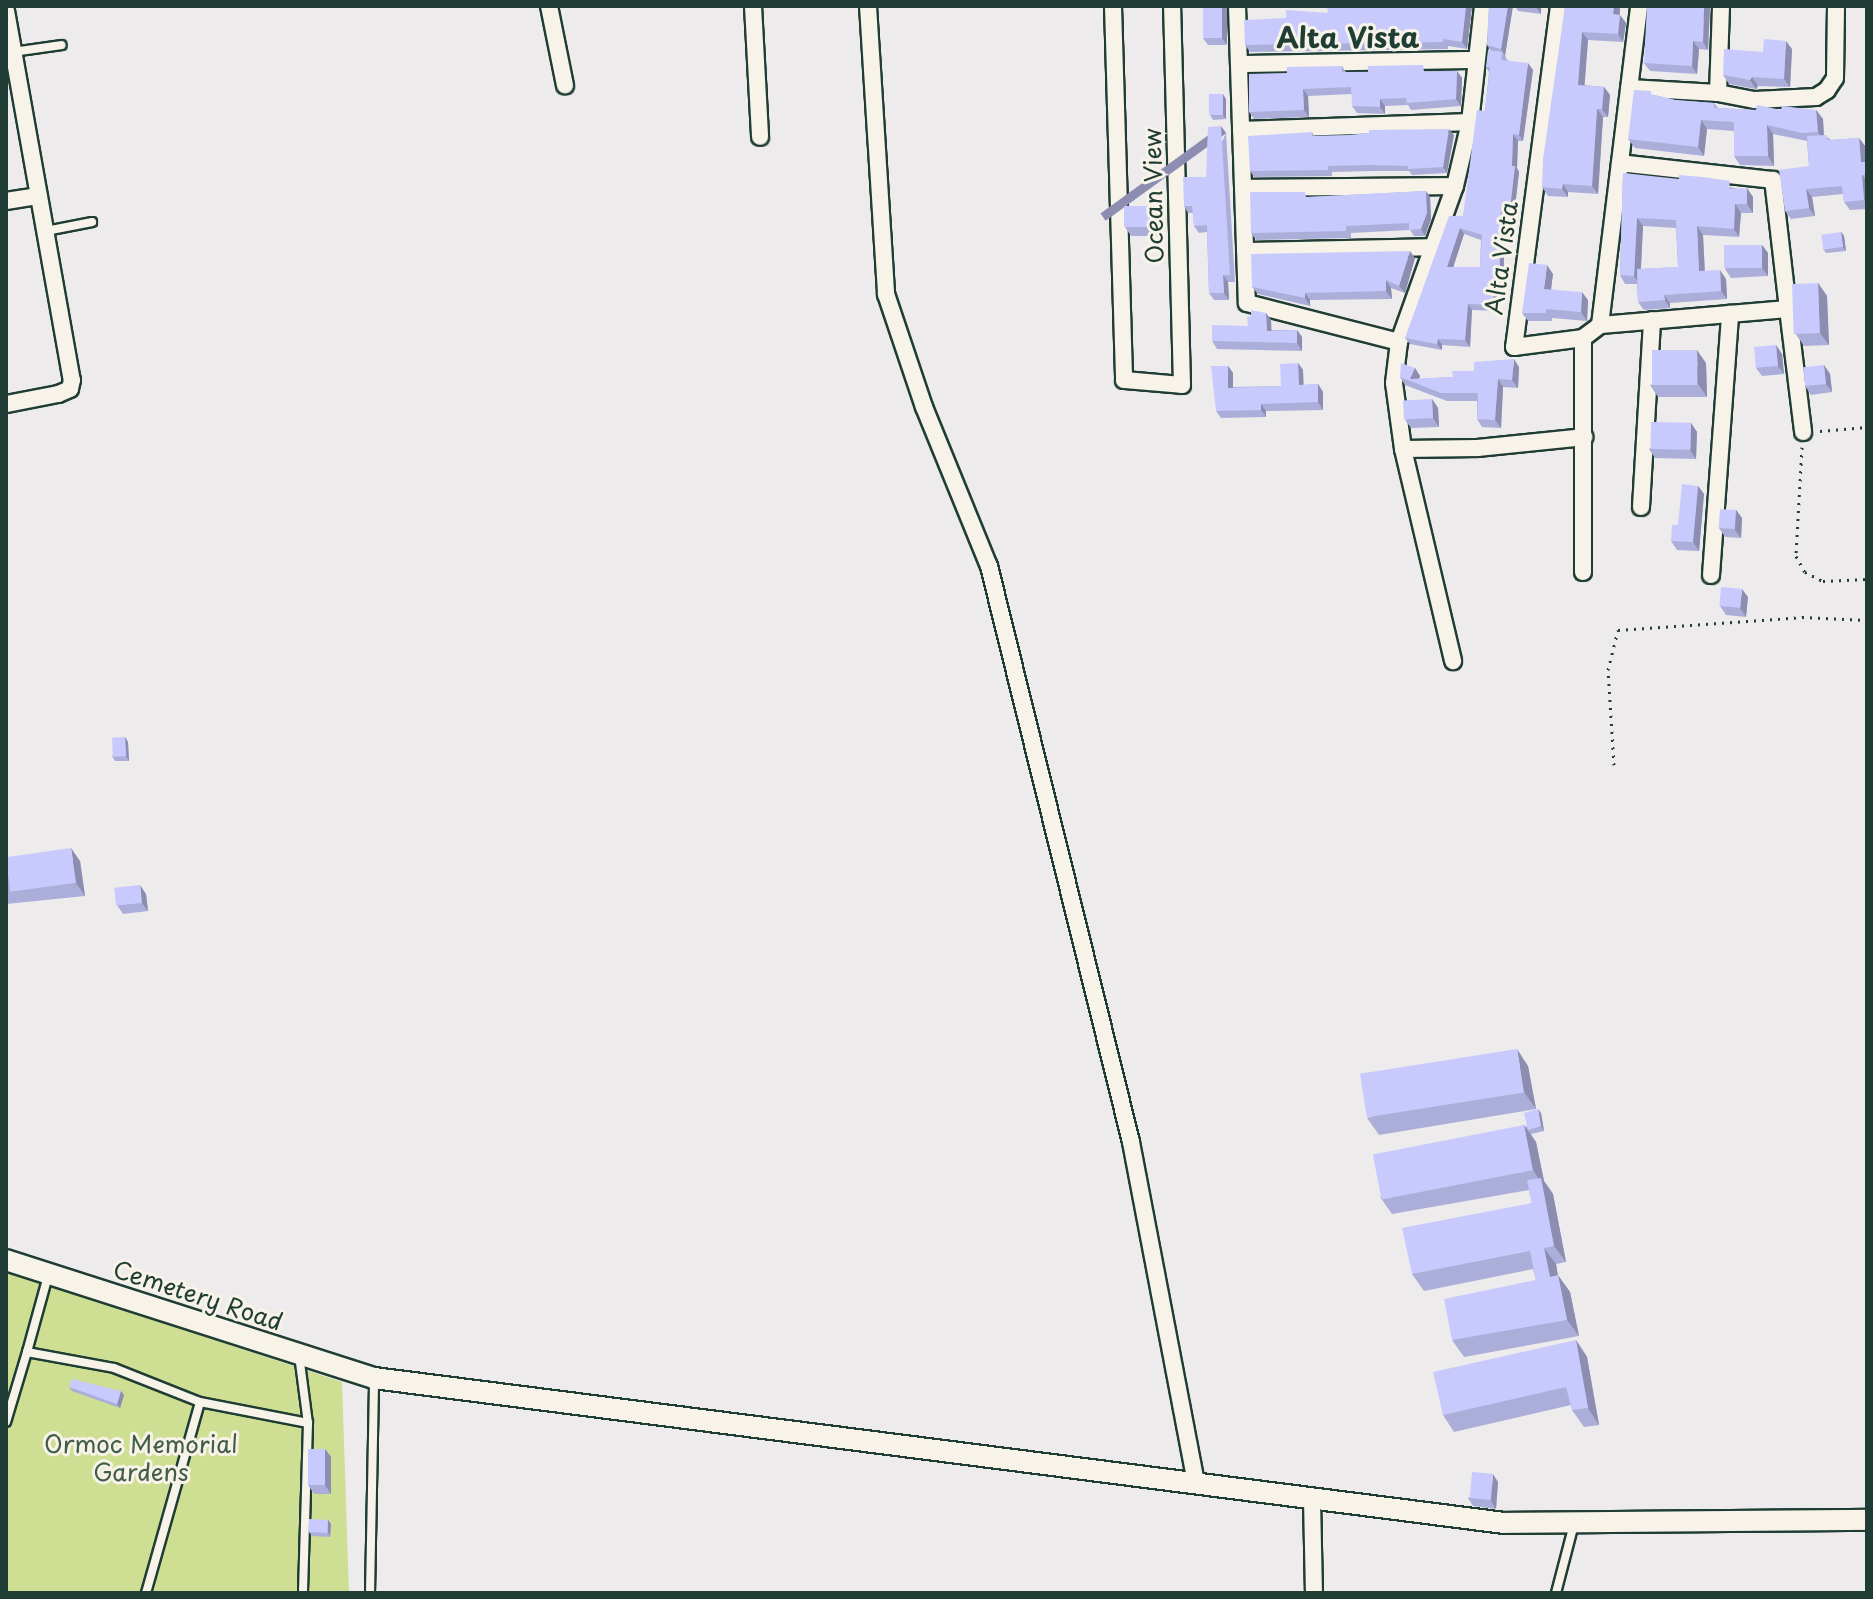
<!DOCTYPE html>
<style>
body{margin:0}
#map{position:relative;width:1873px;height:1599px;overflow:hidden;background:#eeebec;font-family:"Playpen Sans",sans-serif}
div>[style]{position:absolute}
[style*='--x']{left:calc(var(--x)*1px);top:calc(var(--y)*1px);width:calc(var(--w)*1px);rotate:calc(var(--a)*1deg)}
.green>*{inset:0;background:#cede92}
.path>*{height:3px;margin-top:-1.5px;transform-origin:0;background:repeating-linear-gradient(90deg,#1f3d34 0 2px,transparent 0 8px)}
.roads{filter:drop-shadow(2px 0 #1f3d34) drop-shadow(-2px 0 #1f3d34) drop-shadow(0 2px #1f3d34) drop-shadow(0 -2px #1f3d34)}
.service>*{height:8px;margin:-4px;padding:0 4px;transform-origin:4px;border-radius:4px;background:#f7f3e8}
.minor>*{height:16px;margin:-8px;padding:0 8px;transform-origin:8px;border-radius:8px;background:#f7f3e8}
.tertiary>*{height:20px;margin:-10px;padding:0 10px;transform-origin:10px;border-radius:10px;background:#f7f3e8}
.wall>*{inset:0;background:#acaeda}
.shaded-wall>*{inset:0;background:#8c8db1;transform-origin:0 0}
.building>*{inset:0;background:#c8cafd;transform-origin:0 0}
span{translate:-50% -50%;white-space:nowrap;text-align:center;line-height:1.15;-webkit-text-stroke:6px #f7f3e8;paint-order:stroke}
.street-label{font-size:24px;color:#1f3d34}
.park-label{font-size:24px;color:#425d47}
.quarter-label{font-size:28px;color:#1f3d34;font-weight:700}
.frame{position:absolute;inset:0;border:8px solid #1f3d34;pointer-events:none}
</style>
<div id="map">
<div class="green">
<div style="clip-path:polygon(6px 1271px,342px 1382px,349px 1593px,6px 1593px)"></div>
</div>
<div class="path">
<div style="--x:1820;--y:431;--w:47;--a:-4.9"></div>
<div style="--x:1802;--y:447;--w:109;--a:93.2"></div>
<div style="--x:1796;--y:556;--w:18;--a:61"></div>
<div style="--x:1805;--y:572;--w:20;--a:27"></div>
<div style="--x:1823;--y:581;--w:44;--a:-2.6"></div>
<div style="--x:1614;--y:765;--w:95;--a:-93.6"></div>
<div style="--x:1608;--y:670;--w:41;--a:-76"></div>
<div style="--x:1618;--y:630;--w:184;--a:-4"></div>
<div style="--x:1802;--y:617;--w:65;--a:2.6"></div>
</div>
<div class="roads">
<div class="service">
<div style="--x:13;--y:52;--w:49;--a:-8.1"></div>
<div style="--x:46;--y:231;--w:47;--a:-11.1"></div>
<div style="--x:27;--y:1352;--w:79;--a:-74.6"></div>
<div style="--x:299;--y:1355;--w:69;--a:82.5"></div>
<div style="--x:308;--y:1423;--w:170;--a:91.7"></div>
<div style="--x:6;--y:1422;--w:73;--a:-73.3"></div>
<div style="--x:27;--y:1352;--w:88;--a:10.4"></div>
<div style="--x:114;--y:1368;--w:92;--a:21.6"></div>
<div style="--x:200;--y:1402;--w:110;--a:11"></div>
<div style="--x:146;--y:1593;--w:198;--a:-74.2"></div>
<div style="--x:370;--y:1593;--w:215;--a:-88.9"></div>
<div style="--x:1556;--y:1593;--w:71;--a:-75.4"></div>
</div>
<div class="minor">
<div style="--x:549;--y:6;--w:81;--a:78.6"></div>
<div style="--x:753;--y:6;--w:131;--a:86.9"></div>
<div style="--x:868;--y:6;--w:289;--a:86.4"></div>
<div style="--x:886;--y:294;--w:119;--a:71.4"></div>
<div style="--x:924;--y:407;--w:172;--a:67.8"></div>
<div style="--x:989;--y:566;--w:593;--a:76.15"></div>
<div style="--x:1131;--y:1142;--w:348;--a:79.2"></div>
<div style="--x:1113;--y:6;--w:374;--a:88.3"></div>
<div style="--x:1124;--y:380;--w:58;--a:4.9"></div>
<div style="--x:1182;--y:385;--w:379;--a:-91.5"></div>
<div style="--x:1237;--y:6;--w:297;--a:88.1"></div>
<div style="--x:1247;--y:303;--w:157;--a:14.4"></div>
<div style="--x:1399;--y:342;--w:166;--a:-70.3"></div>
<div style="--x:1455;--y:186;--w:66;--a:-76.8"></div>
<div style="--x:1470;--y:122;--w:117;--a:-83.6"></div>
<div style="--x:1559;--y:6;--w:344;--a:97.5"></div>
<div style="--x:1514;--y:347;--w:70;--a:-7.4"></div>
<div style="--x:1583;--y:338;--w:21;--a:-37"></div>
<div style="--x:1600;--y:325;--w:321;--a:-83"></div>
<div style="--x:6;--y:11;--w:375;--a:79.9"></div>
<div style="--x:72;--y:380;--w:9;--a:103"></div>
<div style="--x:70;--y:389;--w:13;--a:157"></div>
<div style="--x:58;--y:394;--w:53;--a:169.1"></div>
<div style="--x:1239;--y:64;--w:236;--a:-1"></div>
<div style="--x:1629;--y:88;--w:89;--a:3.2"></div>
<div style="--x:1718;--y:93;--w:38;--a:11"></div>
<div style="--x:1755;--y:100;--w:61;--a:-2.8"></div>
<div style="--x:1816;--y:97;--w:13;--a:-32"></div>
<div style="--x:1827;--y:90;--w:14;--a:-56"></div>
<div style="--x:1835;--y:78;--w:72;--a:-89.2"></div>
<div style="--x:1718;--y:93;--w:87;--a:-88"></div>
<div style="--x:1241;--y:130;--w:229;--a:-2"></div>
<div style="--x:1243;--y:188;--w:212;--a:-0.5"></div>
<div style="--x:6;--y:201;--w:33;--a:-9"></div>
<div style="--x:1245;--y:251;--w:187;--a:-1.2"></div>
<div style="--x:1788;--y:309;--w:124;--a:83"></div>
<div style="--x:1600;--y:325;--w:189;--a:-4.9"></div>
<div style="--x:1788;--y:309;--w:130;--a:-96.6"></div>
<div style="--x:1773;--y:180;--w:154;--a:-173.7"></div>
<div style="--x:1399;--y:342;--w:41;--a:97"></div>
<div style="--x:1394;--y:383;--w:67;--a:82.2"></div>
<div style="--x:1403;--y:449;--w:218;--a:76.7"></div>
<div style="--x:1403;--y:449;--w:75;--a:-0.8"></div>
<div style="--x:1478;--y:448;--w:107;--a:-5.9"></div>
<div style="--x:1641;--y:507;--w:187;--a:-86.6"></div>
<div style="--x:1583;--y:572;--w:234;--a:-90"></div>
<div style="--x:1711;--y:575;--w:262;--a:-85.8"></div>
<div style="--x:1312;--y:1499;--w:94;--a:88.8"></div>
</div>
<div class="tertiary">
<div style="--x:6;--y:1260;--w:386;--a:17.8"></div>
<div style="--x:374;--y:1378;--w:1139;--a:7.31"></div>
<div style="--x:1504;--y:1523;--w:363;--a:-0.5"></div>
</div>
</div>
<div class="wall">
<div style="clip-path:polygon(1203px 6px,1227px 45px,1208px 45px,1203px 38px)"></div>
<div style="clip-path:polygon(1382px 6px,1472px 6px,1467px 49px,1448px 46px,1448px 49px,1250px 52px,1245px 45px,1286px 18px)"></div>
<div style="clip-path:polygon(evenodd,1489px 6px,1513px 6px,1505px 55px,1507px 60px,1533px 70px,1523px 141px,1518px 141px,1517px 168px,1519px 172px,1514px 216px,1505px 216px,1503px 296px,1498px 295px,1498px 311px,1472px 310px,1470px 347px,1442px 345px,1442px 350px,1410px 344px,1405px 338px,1463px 216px,1485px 111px,1489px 72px,1486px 67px,1491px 51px,1487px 45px,1489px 6px,1464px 234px,1481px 240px,1480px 267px,1453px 267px,1464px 234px)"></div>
<div style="clip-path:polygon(1515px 6px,1541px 6px,1541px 14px,1518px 11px)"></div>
<div style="clip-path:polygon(1565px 6px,1620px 6px,1620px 15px,1626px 23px,1623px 42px,1588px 40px,1584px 85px,1604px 87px,1610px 95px,1608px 117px,1603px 117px,1598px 194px,1568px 192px,1568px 197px,1548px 196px,1542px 187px)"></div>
<div style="clip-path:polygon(1710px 6px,1708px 50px,1699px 49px,1697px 74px,1650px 71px,1644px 63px)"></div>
<div style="clip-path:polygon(1792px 49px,1790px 87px,1758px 86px,1756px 89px,1729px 84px,1723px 75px,1763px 52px)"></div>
<div style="clip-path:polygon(1342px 66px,1346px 72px,1457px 71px,1462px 78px,1461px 106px,1411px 110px,1408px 105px,1385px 106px,1385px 114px,1357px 113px,1352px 106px,1352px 94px,1308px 96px,1309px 117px,1254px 119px,1249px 112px,1287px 73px)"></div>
<div style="clip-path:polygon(1654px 95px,1675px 100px,1714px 103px,1718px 108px,1756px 110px,1816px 110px,1823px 119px,1824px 135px,1831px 140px,1859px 138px,1865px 146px,1866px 162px,1867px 162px,1867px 209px,1850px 210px,1844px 202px,1843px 194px,1812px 197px,1815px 216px,1791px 219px,1785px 211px,1809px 166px,1807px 141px,1773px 134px,1774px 166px,1740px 165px,1734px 156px,1734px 131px,1707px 129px,1704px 156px,1635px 148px,1628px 139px)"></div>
<div style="clip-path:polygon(1226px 99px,1226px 119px,1213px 120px,1210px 115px)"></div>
<div style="clip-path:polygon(1312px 132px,1314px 136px,1454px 135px,1447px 173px,1412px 175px,1409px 171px,1373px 171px,1332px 172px,1332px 176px,1254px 177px,1250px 171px)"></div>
<div style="clip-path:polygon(1226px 133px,1235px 282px,1228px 282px,1229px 300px,1214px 300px,1209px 293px,1207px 232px,1199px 233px,1194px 226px,1193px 213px,1188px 213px,1184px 206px,1206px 177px)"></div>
<div style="clip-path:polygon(evenodd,1623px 173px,1735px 188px,1753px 197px,1753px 213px,1741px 213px,1739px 237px,1703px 235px,1705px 271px,1726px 279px,1727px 299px,1670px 303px,1670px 308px,1644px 310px,1638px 302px,1637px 284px,1625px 284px,1620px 275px,1623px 173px,1643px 226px,1676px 228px,1678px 267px,1641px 269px,1643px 226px)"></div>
<div style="clip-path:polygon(1426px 191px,1430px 197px,1431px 219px,1425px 236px,1414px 236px,1410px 230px,1351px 233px,1351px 238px,1256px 240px,1251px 233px,1309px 197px)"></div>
<div style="clip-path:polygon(1163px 215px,1163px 236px,1131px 236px,1125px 227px)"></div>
<div style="clip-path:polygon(1841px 232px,1844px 236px,1846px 251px,1826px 253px,1823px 249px)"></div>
<div style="clip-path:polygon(1762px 245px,1768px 253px,1768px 276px,1731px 278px,1725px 269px)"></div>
<div style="clip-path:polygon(1415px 258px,1405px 293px,1391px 288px,1392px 299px,1310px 300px,1310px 306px,1258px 294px,1252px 287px)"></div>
<div style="clip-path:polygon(1553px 274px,1551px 289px,1588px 300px,1587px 321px,1552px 318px,1552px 321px,1528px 321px,1522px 313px)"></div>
<div style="clip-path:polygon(1818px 283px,1827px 296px,1829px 345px,1804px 346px,1795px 333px)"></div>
<div style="clip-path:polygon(1266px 313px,1271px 320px,1271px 330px,1297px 330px,1302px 337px,1302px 351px,1217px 349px,1212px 341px,1248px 326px)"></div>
<div style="clip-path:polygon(1776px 345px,1782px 354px,1784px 374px,1762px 376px,1756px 368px)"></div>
<div style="clip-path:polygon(1298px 363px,1303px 370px,1303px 385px,1318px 384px,1323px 392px,1323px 410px,1266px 411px,1266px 417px,1221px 418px,1216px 411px,1228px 366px,1233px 373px,1233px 387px,1281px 386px)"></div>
<div style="clip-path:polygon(1706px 363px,1707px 397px,1658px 397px,1650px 385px)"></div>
<div style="clip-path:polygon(1824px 365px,1830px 374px,1832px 392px,1811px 395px,1805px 386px)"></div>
<div style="clip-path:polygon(1519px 367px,1518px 388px,1503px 387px,1501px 428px,1482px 427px,1477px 419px,1477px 401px,1447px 401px,1405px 385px,1400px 377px,1415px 368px,1420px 376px,1419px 379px,1453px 377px,1474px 371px)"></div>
<div style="clip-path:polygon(1432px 399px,1438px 408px,1439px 427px,1411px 428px,1405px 420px)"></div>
<div style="clip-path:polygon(1691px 423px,1697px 432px,1696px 459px,1655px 458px,1649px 449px)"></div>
<div style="clip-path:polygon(1698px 486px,1704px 494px,1699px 551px,1677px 550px,1671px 541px)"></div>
<div style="clip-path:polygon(1736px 510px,1742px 518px,1741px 538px,1725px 537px,1719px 528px)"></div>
<div style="clip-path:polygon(1748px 597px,1746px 617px,1726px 615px,1720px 606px)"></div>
<div style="clip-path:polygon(125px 737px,128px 742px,129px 761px,115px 761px,112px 756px)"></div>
<div style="clip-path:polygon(6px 857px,80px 861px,85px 896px,6px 904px)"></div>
<div style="clip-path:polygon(146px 894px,148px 911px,123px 914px,117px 905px)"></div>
<div style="clip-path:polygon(1528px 1066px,1536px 1109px,1379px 1135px,1367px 1118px)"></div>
<div style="clip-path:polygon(1541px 1113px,1544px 1131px,1531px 1134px,1536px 1142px,1544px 1181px,1553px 1194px,1566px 1262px,1556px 1264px,1558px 1276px,1570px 1292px,1579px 1336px,1464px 1357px,1452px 1340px,1536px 1280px,1533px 1269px,1424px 1291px,1412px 1274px,1532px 1203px,1529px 1190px,1392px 1214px,1380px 1197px,1524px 1125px,1526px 1127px)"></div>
<div style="clip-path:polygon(1576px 1340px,1587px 1357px,1599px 1425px,1584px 1427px,1572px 1410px,1571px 1405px,1454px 1432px,1443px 1415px)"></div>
<div style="clip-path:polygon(69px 1387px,121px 1391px,124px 1395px,120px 1408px,72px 1391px)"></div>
<div style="clip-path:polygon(325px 1449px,331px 1457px,331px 1494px,314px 1494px,308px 1485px)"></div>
<div style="clip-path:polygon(1498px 1482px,1496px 1509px,1473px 1506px,1468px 1498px)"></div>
<div style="clip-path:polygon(328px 1520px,331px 1524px,330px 1537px,312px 1536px,309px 1532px)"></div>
</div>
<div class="shaded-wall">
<div style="clip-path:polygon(1222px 6px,1227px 6px,1227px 45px,1222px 38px)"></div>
<div style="clip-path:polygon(1466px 6px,1472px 6px,1467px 49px,1462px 42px)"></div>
<div style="clip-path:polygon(1508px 6px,1513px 6px,1505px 56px,1501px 49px)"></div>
<div style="clip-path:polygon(1535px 6px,1541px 6px,1541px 14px)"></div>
<div style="clip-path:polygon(1614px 6px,1620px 7px,1619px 22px,1613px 14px)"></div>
<div style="clip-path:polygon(1704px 6px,1710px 6px,1708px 50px,1703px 42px)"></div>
<div style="clip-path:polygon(1620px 15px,1626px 23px,1623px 42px,1618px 34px)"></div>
<div style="clip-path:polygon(1582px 32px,1588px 40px,1584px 93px,1578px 85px)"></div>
<div style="clip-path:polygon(1693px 41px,1699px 49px,1697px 74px,1692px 66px)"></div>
<div style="clip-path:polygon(1786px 41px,1792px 49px,1790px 87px,1784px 79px)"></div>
<div style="clip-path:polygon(1528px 63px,1533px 70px,1523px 141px,1519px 135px)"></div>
<div style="clip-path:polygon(1457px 71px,1462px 78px,1461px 106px,1456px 99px)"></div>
<div style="clip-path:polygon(1752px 77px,1758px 86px,1756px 89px,1750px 80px)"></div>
<div style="clip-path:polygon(1604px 87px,1610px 95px,1608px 117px,1602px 109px)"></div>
<div style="clip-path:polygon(1303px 89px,1308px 96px,1309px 117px,1304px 110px)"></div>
<div style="clip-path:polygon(1223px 94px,1226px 99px,1226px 119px,1223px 115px)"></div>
<div style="clip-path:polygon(1380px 99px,1385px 106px,1385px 114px,1380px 107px)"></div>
<div style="clip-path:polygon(1597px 109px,1603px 117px,1598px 194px,1592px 186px)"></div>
<div style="clip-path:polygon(1816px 110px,1823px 119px,1824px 141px,1818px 132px)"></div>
<div style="clip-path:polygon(1701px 120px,1707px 129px,1704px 156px,1698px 147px)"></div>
<div style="clip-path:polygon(1767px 125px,1773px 134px,1774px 166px,1768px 156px)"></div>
<div style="left:1221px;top:126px;width:9px;height:149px;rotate:54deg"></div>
<div style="clip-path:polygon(1449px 129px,1454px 135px,1447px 173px,1443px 167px)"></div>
<div style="clip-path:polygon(1513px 134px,1518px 141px,1517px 168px,1519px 172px,1514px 216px,1510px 210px)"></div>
<div style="clip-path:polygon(1859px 138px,1865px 146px,1866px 170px,1861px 162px)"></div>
<div style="clip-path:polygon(1862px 175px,1867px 182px,1867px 204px,1864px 200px)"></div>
<div style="clip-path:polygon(1563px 184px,1568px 192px,1568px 197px,1562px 189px)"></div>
<div style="clip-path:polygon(1747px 188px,1753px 197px,1753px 213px,1747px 204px)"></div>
<div style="clip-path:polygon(1806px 189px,1812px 197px,1815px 216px,1809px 208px)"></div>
<div style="clip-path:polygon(1426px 191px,1430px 197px,1431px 219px,1425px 236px,1421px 229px)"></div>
<div style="clip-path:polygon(1735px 204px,1741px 213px,1739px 237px,1734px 229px)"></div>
<div style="clip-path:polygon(1157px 206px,1163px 215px,1163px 236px,1157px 228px)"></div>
<div style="clip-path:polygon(1501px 210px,1505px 216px,1503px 296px,1499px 289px)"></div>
<div style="clip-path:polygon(1637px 218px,1643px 226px,1640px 284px,1634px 276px)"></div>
<div style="clip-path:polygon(1697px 226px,1703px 235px,1705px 279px,1699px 271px)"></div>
<div style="clip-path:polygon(1460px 228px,1464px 234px,1451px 274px,1447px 267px)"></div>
<div style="clip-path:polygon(1841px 232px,1844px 236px,1846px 251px,1843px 247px)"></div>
<div style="clip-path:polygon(1762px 245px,1768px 253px,1768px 276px,1762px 268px)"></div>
<div style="clip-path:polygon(1410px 251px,1415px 258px,1405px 293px,1399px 286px)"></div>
<div style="clip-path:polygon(1547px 265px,1553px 274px,1550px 297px,1544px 289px)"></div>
<div style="clip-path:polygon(1720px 270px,1726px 279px,1727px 299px,1721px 291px)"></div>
<div style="clip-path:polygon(1223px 275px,1228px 282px,1229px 300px,1224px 293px)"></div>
<div style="clip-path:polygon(1386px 280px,1391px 288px,1392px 299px,1386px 291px)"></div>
<div style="clip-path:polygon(1818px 283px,1827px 296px,1829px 345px,1820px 333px)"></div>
<div style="clip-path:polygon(1494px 289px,1498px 295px,1498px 311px,1493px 305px)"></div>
<div style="clip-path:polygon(1582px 292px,1588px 300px,1587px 321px,1581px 312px)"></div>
<div style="clip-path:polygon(1305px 293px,1310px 300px,1310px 306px,1305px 298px)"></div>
<div style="clip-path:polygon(1664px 295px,1670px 303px,1670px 308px,1665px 300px)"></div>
<div style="clip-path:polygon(1468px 304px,1472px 310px,1470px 347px,1465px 340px)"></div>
<div style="clip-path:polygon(1266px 313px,1271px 320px,1272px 338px,1267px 331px)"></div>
<div style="clip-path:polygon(1297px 330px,1302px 337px,1302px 351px,1297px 343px)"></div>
<div style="clip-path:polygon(1438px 339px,1442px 345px,1442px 350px,1437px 344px)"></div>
<div style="clip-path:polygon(1776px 345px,1782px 354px,1784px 374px,1778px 366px)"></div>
<div style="clip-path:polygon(1697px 350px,1706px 363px,1707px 397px,1698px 384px)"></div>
<div style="clip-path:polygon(1514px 359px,1519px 367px,1518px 388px,1512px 380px)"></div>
<div style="clip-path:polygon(1298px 363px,1303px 370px,1304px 392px,1299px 385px)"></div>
<div style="clip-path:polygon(1824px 365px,1830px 374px,1832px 392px,1826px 384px)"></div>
<div style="clip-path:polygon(1228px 366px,1233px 373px,1233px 395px,1228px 388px)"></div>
<div style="clip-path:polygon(1415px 368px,1420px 376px,1417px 384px,1410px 379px)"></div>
<div style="clip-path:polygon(1498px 379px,1503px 387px,1501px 428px,1495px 420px)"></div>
<div style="clip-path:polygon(1318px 384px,1323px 392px,1323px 410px,1318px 402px)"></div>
<div style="clip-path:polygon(1432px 399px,1438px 408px,1439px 427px,1433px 418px)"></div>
<div style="clip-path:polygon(1261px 404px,1266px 411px,1266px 417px,1261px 410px)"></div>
<div style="clip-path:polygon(1691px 423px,1697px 432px,1696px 459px,1690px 450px)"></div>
<div style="clip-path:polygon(1698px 486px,1704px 494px,1699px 551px,1693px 542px)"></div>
<div style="clip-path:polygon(1736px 510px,1742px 518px,1741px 538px,1735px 530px)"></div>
<div style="clip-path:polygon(1742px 589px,1748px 597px,1746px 617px,1740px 608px)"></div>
<div style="clip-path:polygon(125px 737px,128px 742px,129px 761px,126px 756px)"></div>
<div style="clip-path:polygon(71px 848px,80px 861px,85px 896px,76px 883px)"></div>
<div style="clip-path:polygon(140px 885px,146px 894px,148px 911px,142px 903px)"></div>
<div style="clip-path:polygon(1517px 1049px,1528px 1066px,1536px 1109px,1524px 1092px)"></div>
<div style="clip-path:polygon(1538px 1109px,1541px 1113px,1544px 1131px,1541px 1126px)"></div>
<div style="clip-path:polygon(1524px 1125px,1536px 1142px,1544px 1181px,1553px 1194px,1566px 1262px,1554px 1246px,1542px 1184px,1533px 1170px)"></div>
<div style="clip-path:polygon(1544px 1248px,1556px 1264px,1561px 1294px,1550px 1277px)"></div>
<div style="clip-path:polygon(1558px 1275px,1570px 1292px,1579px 1336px,1567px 1320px)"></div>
<div style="clip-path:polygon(1576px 1340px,1587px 1357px,1599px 1425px,1588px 1408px)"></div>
<div style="clip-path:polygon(121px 1391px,124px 1395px,120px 1408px,117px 1404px)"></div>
<div style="clip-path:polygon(325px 1449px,331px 1457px,331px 1494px,325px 1485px)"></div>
<div style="clip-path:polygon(1493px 1474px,1498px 1482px,1496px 1509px,1491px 1501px)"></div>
<div style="clip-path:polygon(328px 1520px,331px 1524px,330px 1537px,328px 1532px)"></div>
</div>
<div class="building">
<div style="left:1203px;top:6px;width:19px;height:32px"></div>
<div style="clip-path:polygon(1327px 6px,1466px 6px,1462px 42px,1443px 39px,1443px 42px,1245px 45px,1244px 20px,1286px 18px,1286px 10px,1328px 13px)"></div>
<div style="clip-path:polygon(1489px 6px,1508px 6px,1501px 49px,1487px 45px)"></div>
<div style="clip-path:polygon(1565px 6px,1614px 6px,1613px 14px,1620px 15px,1618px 34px,1582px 32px,1578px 85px,1604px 87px,1602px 109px,1597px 109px,1592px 186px,1563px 184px,1562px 189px,1542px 187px,1543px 159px)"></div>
<div style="clip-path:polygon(1647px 6px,1704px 6px,1703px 42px,1693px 41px,1692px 66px,1644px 63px)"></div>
<div style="clip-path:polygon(1764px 39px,1786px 41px,1784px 79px,1752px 77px,1750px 80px,1723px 75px,1724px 49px,1763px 52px)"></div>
<div style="clip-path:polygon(evenodd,1488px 50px,1502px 52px,1501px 60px,1528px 63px,1519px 135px,1513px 134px,1512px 166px,1515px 166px,1510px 210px,1501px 210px,1499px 289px,1494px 289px,1493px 305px,1468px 304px,1465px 340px,1438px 339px,1437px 344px,1405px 338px,1449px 216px,1463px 216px,1477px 110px,1485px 111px,1490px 67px,1486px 67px,1488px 50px,1460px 228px,1482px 235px,1480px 267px,1447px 267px,1460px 228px)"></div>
<div style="clip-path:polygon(1423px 65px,1424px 72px,1457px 71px,1456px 99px,1407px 103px,1406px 98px,1380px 99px,1380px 107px,1352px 106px,1351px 87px,1303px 89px,1304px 110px,1249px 112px,1249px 74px,1287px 73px,1287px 67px,1342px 66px,1342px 72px,1368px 72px,1368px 66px)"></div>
<div style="clip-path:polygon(1634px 90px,1651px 91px,1651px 94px,1675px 100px,1714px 103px,1714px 108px,1756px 110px,1757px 105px,1781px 110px,1782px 106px,1816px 110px,1818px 132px,1802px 133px,1767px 125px,1768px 156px,1734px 156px,1734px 122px,1701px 120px,1698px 147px,1628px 139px)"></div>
<div style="left:1223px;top:94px;width:21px;height:14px;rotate:90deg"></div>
<div style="clip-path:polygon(1221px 126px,1230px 275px,1223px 275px,1224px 293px,1209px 293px,1207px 225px,1194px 226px,1192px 206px,1184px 206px,1183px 177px,1206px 177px,1208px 127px)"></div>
<div style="clip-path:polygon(1449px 129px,1443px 167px,1408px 169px,1408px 166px,1369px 165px,1328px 166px,1328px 170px,1250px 171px,1248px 136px,1312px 132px,1312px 136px,1349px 135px,1369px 133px,1369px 130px)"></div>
<div style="clip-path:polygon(1827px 135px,1827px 140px,1859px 138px,1861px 162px,1867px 162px,1867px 175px,1862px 175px,1864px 200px,1844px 202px,1842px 186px,1806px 189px,1809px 208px,1785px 211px,1779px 170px,1809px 166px,1807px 136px)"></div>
<div style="clip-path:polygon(1623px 173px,1679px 179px,1679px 175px,1703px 177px,1730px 181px,1729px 189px,1747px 188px,1747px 204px,1735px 204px,1734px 229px,1697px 226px,1699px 271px,1720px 270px,1721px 291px,1664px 295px,1665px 300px,1638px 302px,1637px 269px,1678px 267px,1676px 220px,1637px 218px,1634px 276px,1620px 275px)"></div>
<div style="clip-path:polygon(1426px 191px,1427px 213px,1421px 229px,1409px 230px,1409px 223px,1346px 226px,1346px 231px,1251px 233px,1250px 192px,1305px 192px,1306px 197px)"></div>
<div style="left:1124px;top:206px;width:33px;height:21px"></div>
<div style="left:1841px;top:232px;width:15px;height:20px;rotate:82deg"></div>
<div style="left:1762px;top:245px;width:23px;height:38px;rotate:90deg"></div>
<div style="clip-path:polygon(1410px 251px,1399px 286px,1386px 280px,1386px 291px,1305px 293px,1305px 298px,1252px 287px,1251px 254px)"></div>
<div style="clip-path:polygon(1529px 263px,1547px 265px,1544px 289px,1582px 292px,1581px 312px,1546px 309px,1546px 313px,1522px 313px)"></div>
<div style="left:1818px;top:283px;width:50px;height:26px;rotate:88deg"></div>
<div style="clip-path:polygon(1251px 310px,1266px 313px,1267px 331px,1297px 330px,1297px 343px,1212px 341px,1212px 325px,1248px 326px,1247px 317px,1251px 316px)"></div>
<div style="left:1776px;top:345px;width:21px;height:22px;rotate:85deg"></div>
<div style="left:1652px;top:350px;width:45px;height:35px"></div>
<div style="clip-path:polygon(1514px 359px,1512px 380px,1498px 379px,1495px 420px,1477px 419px,1478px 393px,1441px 393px,1400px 377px,1401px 363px,1415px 368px,1410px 379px,1453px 377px,1452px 371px,1474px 371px,1474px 362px)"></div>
<div style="clip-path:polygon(1298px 363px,1299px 385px,1318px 384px,1318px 402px,1261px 404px,1261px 410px,1216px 411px,1211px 366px,1228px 366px,1228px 388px,1281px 386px,1280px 364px)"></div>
<div style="left:1824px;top:365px;width:19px;height:21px;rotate:84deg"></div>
<div style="left:1432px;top:399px;width:19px;height:29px;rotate:87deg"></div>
<div style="left:1651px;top:422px;width:40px;height:27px;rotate:1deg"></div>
<div style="clip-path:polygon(1682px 484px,1698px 486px,1693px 542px,1671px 541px,1672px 525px,1678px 525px)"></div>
<div style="left:1720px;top:509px;width:16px;height:19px;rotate:4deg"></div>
<div style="left:1721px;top:587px;width:21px;height:19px;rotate:5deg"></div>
<div style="left:125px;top:737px;width:19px;height:13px;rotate:87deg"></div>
<div style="left:71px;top:848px;width:35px;height:66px;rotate:82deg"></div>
<div style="left:140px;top:885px;width:18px;height:26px;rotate:84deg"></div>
<div style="left:1517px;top:1049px;width:44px;height:159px;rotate:81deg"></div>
<div style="clip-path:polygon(1538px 1109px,1541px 1126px,1528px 1130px,1524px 1113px)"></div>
<div style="left:1524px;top:1125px;width:46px;height:154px;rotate:79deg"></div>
<div style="clip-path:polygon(1541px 1178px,1554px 1246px,1544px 1248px,1550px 1277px,1558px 1275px,1567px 1320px,1452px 1340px,1444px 1299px,1536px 1280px,1530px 1251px,1412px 1274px,1402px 1228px,1532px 1203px,1527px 1180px)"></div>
<div style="clip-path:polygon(1576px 1340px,1588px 1408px,1572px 1410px,1566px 1387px,1443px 1415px,1433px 1372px)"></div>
<div style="clip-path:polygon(72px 1379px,121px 1391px,117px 1404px,69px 1387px)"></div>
<div style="left:308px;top:1449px;width:17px;height:36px"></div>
<div style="left:1472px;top:1472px;width:21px;height:26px;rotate:5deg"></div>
<div style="left:309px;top:1519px;width:19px;height:13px;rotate:3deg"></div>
</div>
<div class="street-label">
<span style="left:1153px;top:196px;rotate:-91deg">Ocean View</span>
<span style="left:1501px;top:258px;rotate:-82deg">Alta Vista</span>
<span style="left:198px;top:1295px;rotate:18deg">Cemetery Road</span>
</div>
<div class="park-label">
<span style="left:141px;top:1458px">Ormoc Memorial<br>Gardens</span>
</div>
<div class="quarter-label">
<span style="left:1348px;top:37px">Alta Vista</span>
</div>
<div class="frame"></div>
</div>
